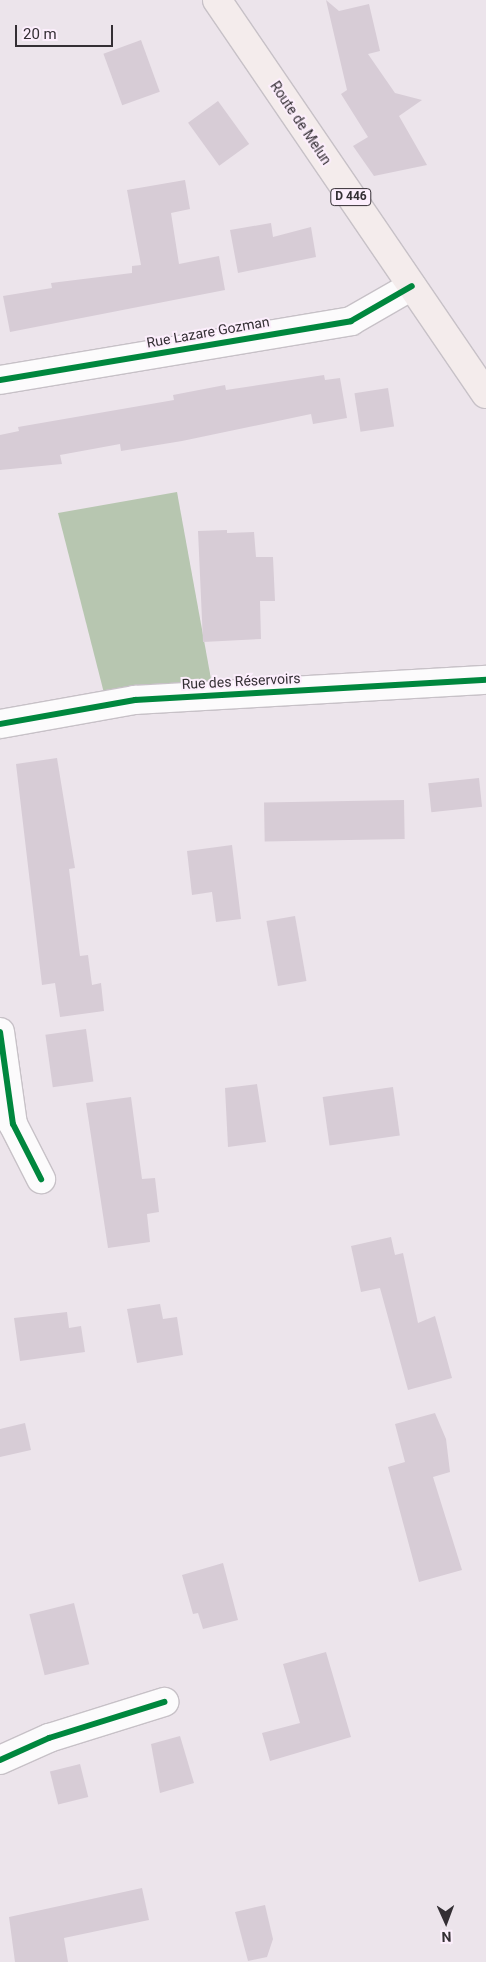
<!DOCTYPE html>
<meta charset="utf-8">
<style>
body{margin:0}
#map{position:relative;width:486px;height:1962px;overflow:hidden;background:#ece4eb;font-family:Roboto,sans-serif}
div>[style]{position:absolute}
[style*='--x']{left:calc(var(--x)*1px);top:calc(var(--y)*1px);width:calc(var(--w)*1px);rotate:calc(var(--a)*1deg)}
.forest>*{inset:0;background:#b7c6b0}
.building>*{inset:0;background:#d7ccd6;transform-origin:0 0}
.roads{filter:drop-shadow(1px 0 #c7c1c7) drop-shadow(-1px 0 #c7c1c7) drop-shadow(0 1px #c7c1c7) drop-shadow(0 -1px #c7c1c7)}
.street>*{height:28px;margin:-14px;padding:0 14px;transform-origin:14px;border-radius:14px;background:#fcfbfc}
.primary>*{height:28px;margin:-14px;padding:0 14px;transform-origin:14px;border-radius:14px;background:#f4ecec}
.cycleway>*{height:6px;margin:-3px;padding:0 3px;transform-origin:3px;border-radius:3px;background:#00873e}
span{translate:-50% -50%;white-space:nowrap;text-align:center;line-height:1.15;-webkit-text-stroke:4px #fceefc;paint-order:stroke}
.shield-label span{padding:1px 4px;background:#fceefc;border:1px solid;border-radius:4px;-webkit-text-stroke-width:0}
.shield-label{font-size:12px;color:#342f34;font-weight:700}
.street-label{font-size:14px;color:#342f34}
.north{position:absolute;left:421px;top:1897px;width:50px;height:50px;-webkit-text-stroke:4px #fceefc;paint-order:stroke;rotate:178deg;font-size:14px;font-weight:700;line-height:20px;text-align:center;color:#342f34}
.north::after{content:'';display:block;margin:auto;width:18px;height:22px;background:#342f34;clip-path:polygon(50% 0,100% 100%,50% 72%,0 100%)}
.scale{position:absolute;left:15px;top:25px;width:98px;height:22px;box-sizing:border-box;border:2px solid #342f34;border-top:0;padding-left:6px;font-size:15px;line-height:18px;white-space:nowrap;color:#342f34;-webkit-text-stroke:4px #fceefc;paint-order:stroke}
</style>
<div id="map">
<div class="forest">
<div style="clip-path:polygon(177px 492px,213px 690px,105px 697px,58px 513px)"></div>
</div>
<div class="building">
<div style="clip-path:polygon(326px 0,339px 11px,369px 4px,380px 51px,368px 54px,395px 93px,422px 100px,399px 116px,427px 165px,374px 176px,353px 146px,368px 137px,341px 94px,347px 90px)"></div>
<div style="left:141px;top:40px;width:55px;height:40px;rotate:70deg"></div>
<div style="left:218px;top:101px;width:53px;height:37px;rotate:54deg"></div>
<div style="clip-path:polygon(185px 180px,190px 209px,171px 213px,179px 264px,219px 256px,225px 290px,10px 332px,3px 296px,52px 288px,51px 283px,132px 273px,132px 266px,141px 265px,127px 190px)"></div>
<div style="clip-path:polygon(271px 223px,273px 237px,311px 227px,316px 257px,238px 273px,230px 230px)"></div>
<div style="clip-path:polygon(324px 375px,325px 380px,340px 378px,347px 418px,313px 424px,311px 414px,182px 441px,121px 451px,120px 444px,60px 455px,62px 464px,0 470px,0 435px,19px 431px,18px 427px,174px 400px,173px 395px,225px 385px,226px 390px)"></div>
<div style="left:388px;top:388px;width:39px;height:34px;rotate:81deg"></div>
<div style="clip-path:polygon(227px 530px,227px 533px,254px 532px,256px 557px,273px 557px,275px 601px,260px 601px,261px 639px,203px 642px,198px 531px)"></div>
<div style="clip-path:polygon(57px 758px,75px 868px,69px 869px,80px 956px,88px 955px,92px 985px,101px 983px,104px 1011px,60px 1017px,55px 983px,42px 985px,16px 764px)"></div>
<div style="left:479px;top:778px;width:29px;height:51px;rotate:84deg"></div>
<div style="left:404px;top:800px;width:39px;height:140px;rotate:89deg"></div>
<div style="clip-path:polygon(232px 845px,241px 919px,216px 922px,212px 892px,192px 895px,187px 851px)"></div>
<div style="left:295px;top:916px;width:66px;height:29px;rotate:80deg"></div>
<div style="left:86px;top:1029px;width:53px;height:41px;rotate:82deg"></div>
<div style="clip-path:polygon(257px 1084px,266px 1142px,228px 1147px,225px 1088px)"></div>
<div style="left:393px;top:1087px;width:49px;height:71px;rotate:82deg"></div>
<div style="clip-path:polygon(131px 1097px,142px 1179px,155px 1178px,159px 1212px,147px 1214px,150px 1242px,108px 1248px,86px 1103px)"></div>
<div style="clip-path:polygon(391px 1237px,395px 1255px,403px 1253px,418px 1323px,435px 1316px,452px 1378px,408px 1390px,380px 1288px,361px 1292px,351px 1246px)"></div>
<div style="clip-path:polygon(160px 1304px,163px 1319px,177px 1317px,183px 1355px,137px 1363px,127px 1309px)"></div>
<div style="clip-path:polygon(67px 1312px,69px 1328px,81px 1326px,85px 1352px,20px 1361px,14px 1318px)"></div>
<div style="clip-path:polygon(435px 1413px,446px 1439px,450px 1472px,433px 1477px,462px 1570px,419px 1582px,388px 1467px,405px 1462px,395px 1424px)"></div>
<div style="clip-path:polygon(25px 1423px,31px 1450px,0 1457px,0 1429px)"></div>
<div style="clip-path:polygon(223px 1563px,238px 1620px,203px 1629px,198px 1613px,193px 1614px,182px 1575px)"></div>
<div style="left:74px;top:1603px;width:63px;height:46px;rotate:76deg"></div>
<div style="clip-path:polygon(326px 1652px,351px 1737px,270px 1761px,262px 1733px,300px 1723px,283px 1664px)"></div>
<div style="clip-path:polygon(180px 1736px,194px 1783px,160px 1793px,151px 1744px)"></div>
<div style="left:80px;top:1764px;width:34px;height:31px;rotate:76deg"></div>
<div style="clip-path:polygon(142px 1888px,149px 1920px,64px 1938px,68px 1962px,15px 1962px,9px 1917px)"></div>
<div style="clip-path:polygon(265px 1905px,273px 1939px,267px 1957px,248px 1961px,235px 1912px)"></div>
</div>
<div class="roads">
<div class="street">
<div style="--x:0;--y:380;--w:356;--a:-9.5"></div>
<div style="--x:351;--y:321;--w:70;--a:-29.8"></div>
<div style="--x:0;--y:724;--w:137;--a:-10.1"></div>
<div style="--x:135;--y:700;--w:352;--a:-3.3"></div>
<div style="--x:0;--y:1032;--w:93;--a:82"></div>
<div style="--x:13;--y:1124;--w:62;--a:63"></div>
<div style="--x:0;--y:1760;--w:54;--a:-24.2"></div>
<div style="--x:49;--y:1738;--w:121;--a:-17.4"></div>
</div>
<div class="primary">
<div style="--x:217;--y:0;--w:477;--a:55.7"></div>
</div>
</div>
<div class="cycleway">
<div style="--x:0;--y:380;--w:356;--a:-9.5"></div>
<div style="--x:351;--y:321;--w:70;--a:-29.8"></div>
<div style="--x:0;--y:724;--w:137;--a:-10.1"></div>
<div style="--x:135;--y:700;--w:352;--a:-3.3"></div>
<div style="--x:0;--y:1032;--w:93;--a:82"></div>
<div style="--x:13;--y:1124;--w:62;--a:63"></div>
<div style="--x:0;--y:1760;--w:54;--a:-24.2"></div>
<div style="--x:49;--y:1738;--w:121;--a:-17.4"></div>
</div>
<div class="shield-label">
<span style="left:351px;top:197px">D 446</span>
</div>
<div class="street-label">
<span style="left:301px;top:123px;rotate:56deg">Route de Melun</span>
<span style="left:208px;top:332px;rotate:-10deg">Rue Lazare Gozman</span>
<span style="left:241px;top:681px;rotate:-3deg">Rue des Réservoirs</span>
</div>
<div class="north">N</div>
<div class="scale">20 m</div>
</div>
